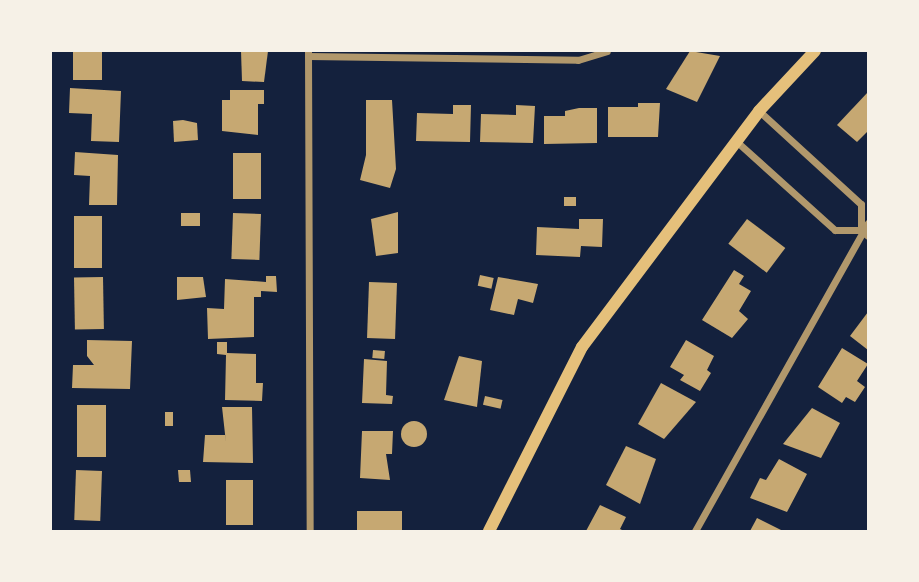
<!DOCTYPE html>
<style>
body{margin:0}
#map{position:relative;width:919px;height:582px;overflow:hidden;background:#14213d;font-family:Roboto,sans-serif}
div>[style]{position:absolute}
[style*='--x']{left:calc(var(--x)*1px);top:calc(var(--y)*1px);width:calc(var(--w)*1px);rotate:calc(var(--a)*1deg)}
.building>*{inset:0;background:#c6a872;transform-origin:0 0}
.round{border-radius:50%}
.minor>*{height:7px;margin:-3.5px;padding:0 3.5px;transform-origin:3.5px;border-radius:3.5px;background:#b1986c}
.secondary>*{height:12px;margin:-6px;padding:0 6px;transform-origin:6px;border-radius:6px;background:#e5c07b}
span{translate:-50% -50%;white-space:nowrap;text-align:center;line-height:1.15;-webkit-text-stroke:7px #f6f1e7;paint-order:stroke}
.frame{position:absolute;inset:0;border:52px solid #f6f1e7;pointer-events:none}
</style>
<div id="map">
<div class="building">
<div style="left:73px;top:51px;width:29px;height:29px"></div>
<div style="clip-path:polygon(241px 51px,268px 51px,264px 82px,242px 81px)"></div>
<div style="clip-path:polygon(690px 51px,720px 56px,697px 102px,666px 89px)"></div>
<div style="clip-path:polygon(70px 88px,121px 91px,119px 142px,91px 141px,92px 114px,69px 113px)"></div>
<div style="clip-path:polygon(230px 90px,264px 90px,264px 104px,258px 104px,258px 135px,222px 131px,222px 100px,230px 100px)"></div>
<div style="clip-path:polygon(868px 92px,868px 131px,857px 142px,837px 125px)"></div>
<div style="clip-path:polygon(366px 100px,392px 100px,396px 169px,390px 188px,360px 180px,366px 155px)"></div>
<div style="clip-path:polygon(638px 103px,660px 103px,658px 137px,608px 137px,608px 107px,638px 107px)"></div>
<div style="clip-path:polygon(453px 105px,471px 105px,470px 142px,416px 141px,417px 113px,453px 114px)"></div>
<div style="clip-path:polygon(516px 105px,535px 106px,533px 143px,480px 142px,481px 114px,516px 115px)"></div>
<div style="clip-path:polygon(579px 108px,597px 108px,597px 143px,544px 144px,544px 116px,565px 116px,565px 111px)"></div>
<div style="clip-path:polygon(183px 120px,197px 123px,198px 140px,174px 142px,173px 121px)"></div>
<div style="clip-path:polygon(75px 152px,118px 155px,117px 205px,89px 205px,90px 176px,74px 175px)"></div>
<div style="left:233px;top:153px;width:28px;height:46px"></div>
<div style="left:564px;top:197px;width:12px;height:9px"></div>
<div style="clip-path:polygon(398px 212px,398px 253px,376px 256px,371px 219px)"></div>
<div style="left:181px;top:213px;width:19px;height:13px"></div>
<div style="left:233px;top:213px;width:28px;height:46px;rotate:2deg"></div>
<div style="left:74px;top:216px;width:28px;height:52px"></div>
<div style="clip-path:polygon(579px 219px,603px 219px,602px 247px,581px 246px,580px 257px,536px 255px,537px 227px,579px 229px)"></div>
<div style="left:747px;top:219px;width:48px;height:31px;rotate:37deg"></div>
<div style="clip-path:polygon(734px 270px,744px 276px,739px 284px,751px 291px,739px 311px,748px 319px,732px 338px,702px 320px)"></div>
<div style="left:480px;top:275px;width:14px;height:11px;rotate:12deg"></div>
<div style="clip-path:polygon(266px 276px,276px 276px,277px 292px,261px 291px,261px 297px,254px 297px,254px 337px,208px 339px,207px 308px,224px 309px,225px 279px,266px 282px)"></div>
<div style="left:103px;top:277px;width:52px;height:29px;rotate:89deg"></div>
<div style="clip-path:polygon(177px 277px,203px 277px,206px 297px,177px 300px)"></div>
<div style="clip-path:polygon(498px 277px,538px 284px,533px 303px,518px 299px,514px 315px,490px 310px)"></div>
<div style="left:369px;top:282px;width:28px;height:56px;rotate:2deg"></div>
<div style="clip-path:polygon(868px 312px,868px 350px,850px 336px)"></div>
<div style="clip-path:polygon(87px 340px,132px 341px,130px 389px,72px 388px,73px 365px,94px 365px,87px 356px)"></div>
<div style="clip-path:polygon(686px 340px,714px 356px,707px 370px,711px 373px,700px 391px,680px 380px,684px 375px,670px 367px)"></div>
<div style="clip-path:polygon(217px 342px,227px 342px,227px 353px,256px 354px,256px 383px,263px 383px,262px 401px,225px 400px,226px 355px,217px 354px)"></div>
<div style="clip-path:polygon(842px 348px,868px 364px,857px 381px,865px 387px,855px 402px,846px 397px,842px 403px,818px 387px)"></div>
<div style="left:373px;top:350px;width:12px;height:8px;rotate:5deg"></div>
<div style="clip-path:polygon(459px 356px,482px 361px,477px 407px,444px 400px)"></div>
<div style="clip-path:polygon(364px 359px,387px 361px,386px 395px,393px 396px,392px 404px,362px 403px)"></div>
<div style="clip-path:polygon(661px 383px,696px 402px,664px 439px,638px 424px)"></div>
<div style="left:485px;top:396px;width:18px;height:9px;rotate:13deg"></div>
<div style="left:77px;top:405px;width:29px;height:52px"></div>
<div style="clip-path:polygon(222px 407px,252px 407px,253px 463px,203px 462px,205px 435px,225px 435px,226px 443px)"></div>
<div style="clip-path:polygon(812px 408px,840px 423px,821px 458px,783px 444px)"></div>
<div style="left:165px;top:412px;width:8px;height:14px"></div>
<div class="round" style="left:401px;top:421px;width:26px;height:26px"></div>
<div style="clip-path:polygon(362px 431px,393px 431px,392px 454px,386px 454px,390px 480px,360px 478px)"></div>
<div style="clip-path:polygon(626px 446px,656px 459px,640px 504px,606px 485px)"></div>
<div style="clip-path:polygon(779px 459px,807px 474px,787px 512px,750px 498px,760px 478px,766px 480px)"></div>
<div style="left:76px;top:470px;width:26px;height:50px;rotate:2deg"></div>
<div style="clip-path:polygon(178px 470px,190px 470px,191px 482px,179px 482px)"></div>
<div style="left:226px;top:480px;width:27px;height:45px"></div>
<div style="clip-path:polygon(600px 505px,626px 517px,620px 529px,624px 531px,586px 531px)"></div>
<div style="left:402px;top:511px;width:20px;height:45px;rotate:90deg"></div>
<div style="clip-path:polygon(757px 518px,783px 531px,750px 531px)"></div>
</div>
<div class="minor">
<div style="--x:308;--y:51;--w:480;--a:89.8"></div>
<div style="--x:308;--y:56;--w:270;--a:0.8"></div>
<div style="--x:578;--y:60;--w:30;--a:-17"></div>
<div style="--x:759;--y:111;--w:138;--a:42.4"></div>
<div style="--x:861;--y:204;--w:26;--a:90"></div>
<div style="--x:736;--y:141;--w:133;--a:42"></div>
<div style="--x:835;--y:230;--w:26;--a:0"></div>
<div style="--x:861;--y:230;--w:9;--a:41"></div>
<div style="--x:695;--y:531;--w:353;--a:-60.7"></div>
</div>
<div class="secondary">
<div style="--x:489;--y:531;--w:206;--a:-63.2"></div>
<div style="--x:582;--y:347;--w:295;--a:-53.1"></div>
<div style="--x:759;--y:111;--w:82;--a:-47"></div>
</div>
<div class="frame"></div>
</div>
